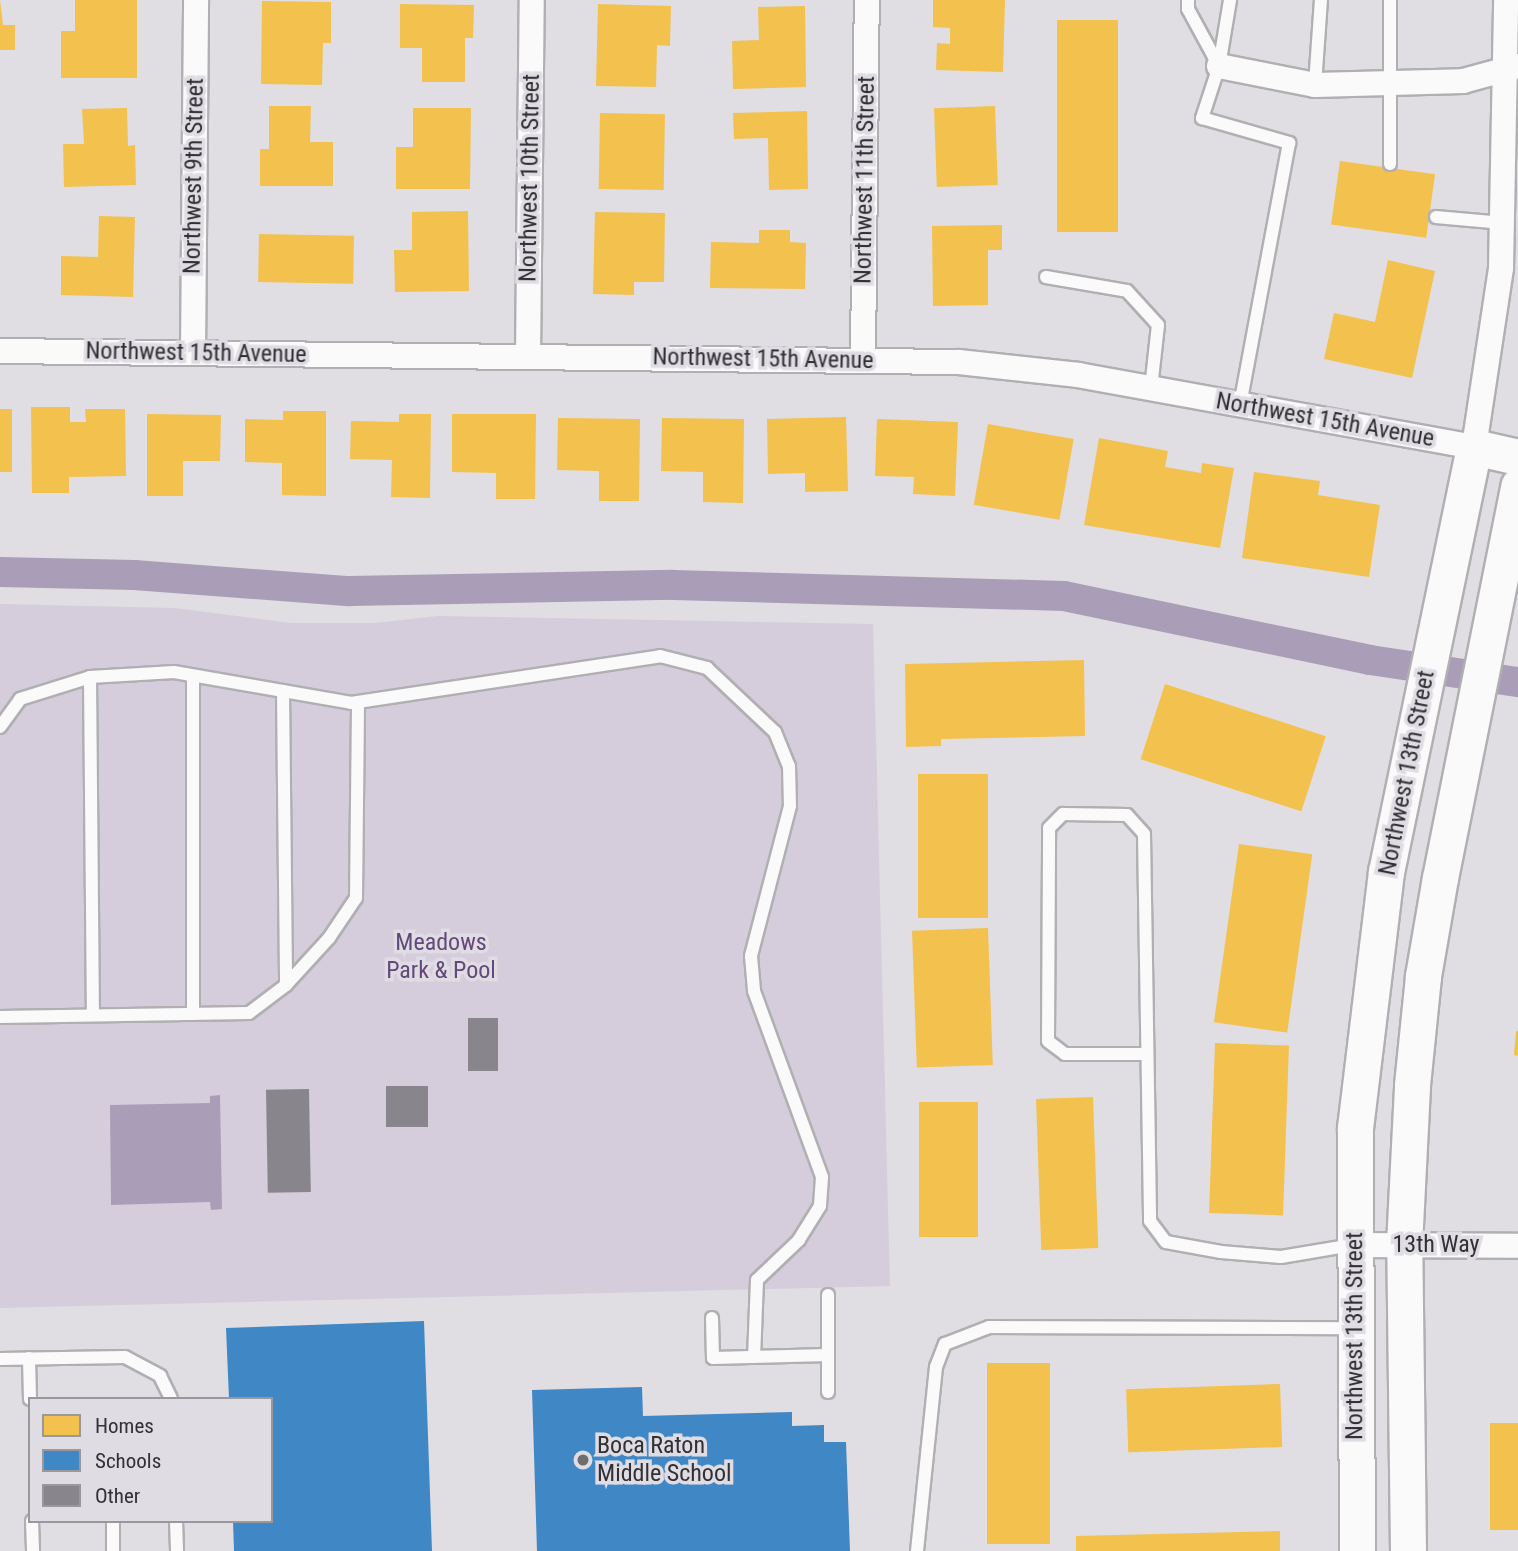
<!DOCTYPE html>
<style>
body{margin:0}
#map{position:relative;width:1518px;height:1551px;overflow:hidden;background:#e0dee2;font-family:"Roboto Condensed",sans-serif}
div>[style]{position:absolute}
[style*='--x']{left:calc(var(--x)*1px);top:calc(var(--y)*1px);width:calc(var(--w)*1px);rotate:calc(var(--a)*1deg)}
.green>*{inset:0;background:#d5cddc}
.water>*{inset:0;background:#aa9db7}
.homes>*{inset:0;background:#f2c14e;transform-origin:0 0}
.schools>*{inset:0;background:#3f88c5}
.canal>*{height:30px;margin:-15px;padding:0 15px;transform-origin:15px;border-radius:15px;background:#aa9db7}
.building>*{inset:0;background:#89858d;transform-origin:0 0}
.roads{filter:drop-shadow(2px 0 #b1afb2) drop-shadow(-2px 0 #b1afb2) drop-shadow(0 2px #b1afb2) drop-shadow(0 -2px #b1afb2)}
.lane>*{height:12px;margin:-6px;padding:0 6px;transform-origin:6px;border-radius:6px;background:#fafafb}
.street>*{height:24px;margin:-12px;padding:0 12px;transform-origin:12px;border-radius:12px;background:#fafafb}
.secondary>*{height:35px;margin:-17.5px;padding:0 17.5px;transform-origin:17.5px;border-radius:17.5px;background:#fafafb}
.dots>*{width:19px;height:19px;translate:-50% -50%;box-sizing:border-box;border:4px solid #e0dce4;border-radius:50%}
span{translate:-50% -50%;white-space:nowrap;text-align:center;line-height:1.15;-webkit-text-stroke:7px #e0dce4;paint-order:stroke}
.street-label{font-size:24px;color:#313032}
.park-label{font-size:24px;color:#63487a}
.poi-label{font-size:24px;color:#313032}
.left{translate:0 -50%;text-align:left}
.legend{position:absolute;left:28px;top:1397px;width:245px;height:126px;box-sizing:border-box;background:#e0dce4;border:2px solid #9a979d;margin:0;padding:9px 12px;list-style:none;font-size:21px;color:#313032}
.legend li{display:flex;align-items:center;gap:14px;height:35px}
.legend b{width:35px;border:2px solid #9a979d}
</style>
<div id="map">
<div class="green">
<div style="clip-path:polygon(0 604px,175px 608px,291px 623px,375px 623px,437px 616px,873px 624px,890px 1286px,0 1308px)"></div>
</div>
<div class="water">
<div style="clip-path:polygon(220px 1095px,222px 1209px,211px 1210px,210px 1202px,111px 1205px,110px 1105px,210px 1103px,210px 1096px)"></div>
</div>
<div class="homes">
<div style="clip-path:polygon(0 0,3px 25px,15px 25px,15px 50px,0 50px)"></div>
<div style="clip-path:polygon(75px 0,137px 0,137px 78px,61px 78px,61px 31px,75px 31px)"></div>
<div style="clip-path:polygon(933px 0,1005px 0,1003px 72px,936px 70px,937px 43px,950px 44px,950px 28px,933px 27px)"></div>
<div style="clip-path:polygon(262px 1px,331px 2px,331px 43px,323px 43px,322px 85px,261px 84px)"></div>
<div style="clip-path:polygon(400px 4px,474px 5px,473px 38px,465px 38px,465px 82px,422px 82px,422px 48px,400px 48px)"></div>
<div style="clip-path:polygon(598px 4px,671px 6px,670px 46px,657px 45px,656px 87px,596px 86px)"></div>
<div style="clip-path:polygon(805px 6px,806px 87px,733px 89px,732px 41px,759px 40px,758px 7px)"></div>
<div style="left:1057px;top:20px;width:61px;height:212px"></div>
<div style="clip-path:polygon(269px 106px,311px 106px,310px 142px,333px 142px,333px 186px,260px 186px,260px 149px,269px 149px)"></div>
<div style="left:995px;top:106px;width:79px;height:61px;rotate:88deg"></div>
<div style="clip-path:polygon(127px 108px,128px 146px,135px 145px,136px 185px,64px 187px,63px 144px,84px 144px,82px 109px)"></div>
<div style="clip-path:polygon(413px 108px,471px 108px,470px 189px,396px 189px,396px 147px,413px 147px)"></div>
<div style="clip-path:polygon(807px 111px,808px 189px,769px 190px,768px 138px,734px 139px,733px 113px)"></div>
<div style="left:600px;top:113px;width:65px;height:76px;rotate:1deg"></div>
<div style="left:1340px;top:161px;width:96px;height:64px;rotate:8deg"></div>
<div style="clip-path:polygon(468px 211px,469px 291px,395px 292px,394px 250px,412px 250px,412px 212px)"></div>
<div style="clip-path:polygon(595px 212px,665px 213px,664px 282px,634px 282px,634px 295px,593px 294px)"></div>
<div style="clip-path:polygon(99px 216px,135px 217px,133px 297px,61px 295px,61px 256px,98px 257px)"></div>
<div style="clip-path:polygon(1002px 225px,1002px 250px,988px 250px,988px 305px,933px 306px,932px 226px)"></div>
<div style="clip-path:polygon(759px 230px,790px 230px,790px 242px,806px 243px,805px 289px,710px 288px,711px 242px,759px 243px)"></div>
<div style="left:259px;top:234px;width:95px;height:48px;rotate:1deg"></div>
<div style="clip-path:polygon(1388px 260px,1435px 271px,1412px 378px,1324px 359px,1334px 313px,1375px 322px)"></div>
<div style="clip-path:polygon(31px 407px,70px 407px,70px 422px,86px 422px,85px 409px,125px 409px,126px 476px,69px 477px,69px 493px,32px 493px)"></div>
<div style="left:0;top:409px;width:12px;height:63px"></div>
<div style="clip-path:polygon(283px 411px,326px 411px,326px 496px,282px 495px,282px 463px,245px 462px,245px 419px,283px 420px)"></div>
<div style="clip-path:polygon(147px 414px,221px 415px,220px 461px,183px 461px,183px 496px,147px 496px)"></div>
<div style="clip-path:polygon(399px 414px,431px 414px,430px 498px,391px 497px,392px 460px,350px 459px,351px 421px,399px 422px)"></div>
<div style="clip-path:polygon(452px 414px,536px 414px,535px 499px,496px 499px,496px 473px,452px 472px)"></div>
<div style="clip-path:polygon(846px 417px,848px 491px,805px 492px,805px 473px,768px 474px,767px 419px)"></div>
<div style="clip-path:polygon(558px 418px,640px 419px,639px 501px,599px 501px,599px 471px,557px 470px)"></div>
<div style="clip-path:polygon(662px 418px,744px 419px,743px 503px,703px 502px,703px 472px,661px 471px)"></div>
<div style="clip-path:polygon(877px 419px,958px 422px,955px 496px,913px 494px,914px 477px,875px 476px)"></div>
<div style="left:988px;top:424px;width:87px;height:82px;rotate:10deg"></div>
<div style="clip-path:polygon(1099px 438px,1168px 451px,1165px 467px,1201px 473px,1202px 463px,1234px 468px,1220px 548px,1084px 525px)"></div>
<div style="clip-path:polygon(1254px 472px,1320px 481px,1318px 495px,1380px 505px,1369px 577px,1242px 558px)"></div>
<div style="clip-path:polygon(1084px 660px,1085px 736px,941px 739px,941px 746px,906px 747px,905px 664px)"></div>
<div style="left:1165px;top:684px;width:169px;height:79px;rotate:18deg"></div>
<div style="left:918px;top:774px;width:70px;height:144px"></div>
<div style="left:1239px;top:844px;width:74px;height:180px;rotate:8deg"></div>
<div style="left:988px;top:928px;width:137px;height:76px;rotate:88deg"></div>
<div style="clip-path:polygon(1516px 1031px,1518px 1031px,1518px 1056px,1514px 1055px)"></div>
<div style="left:1215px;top:1043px;width:74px;height:170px;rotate:2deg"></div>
<div style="left:1093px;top:1097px;width:151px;height:57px;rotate:88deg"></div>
<div style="left:919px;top:1102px;width:59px;height:135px"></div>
<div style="left:987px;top:1363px;width:63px;height:181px"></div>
<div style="left:1280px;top:1384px;width:63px;height:154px;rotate:88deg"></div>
<div style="left:1518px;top:1423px;width:107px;height:28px;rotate:90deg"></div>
<div style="clip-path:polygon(1280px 1531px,1280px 1551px,1076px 1551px,1076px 1536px)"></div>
</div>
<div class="schools">
<div style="clip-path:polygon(424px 1321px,432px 1551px,234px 1551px,233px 1521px,271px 1521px,271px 1399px,229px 1399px,226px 1328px)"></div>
<div style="clip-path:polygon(642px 1387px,643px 1416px,792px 1412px,792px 1426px,824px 1425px,824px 1442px,846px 1442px,850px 1551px,537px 1551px,532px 1390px)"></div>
</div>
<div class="canal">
<div style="--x:0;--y:572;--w:134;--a:1.3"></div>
<div style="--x:134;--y:575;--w:216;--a:4.3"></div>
<div style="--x:349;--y:591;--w:324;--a:-1.1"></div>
<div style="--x:673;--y:585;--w:391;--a:1.6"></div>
<div style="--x:1064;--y:596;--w:313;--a:11.8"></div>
<div style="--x:1370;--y:660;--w:150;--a:8.5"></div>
</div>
<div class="building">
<div style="left:468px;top:1018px;width:30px;height:53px"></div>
<div style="left:428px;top:1086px;width:41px;height:42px;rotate:90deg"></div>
<div style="left:309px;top:1089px;width:103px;height:43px;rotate:89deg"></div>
</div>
<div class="roads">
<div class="lane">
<div style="--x:1188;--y:0;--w:9;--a:90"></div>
<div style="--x:1188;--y:9;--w:65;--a:61.5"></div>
<div style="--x:1219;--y:66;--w:55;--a:108.1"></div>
<div style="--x:1202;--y:118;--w:91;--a:16"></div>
<div style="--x:1289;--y:143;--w:267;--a:100.6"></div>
<div style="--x:1219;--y:66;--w:67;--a:-80.5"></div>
<div style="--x:1315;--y:85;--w:85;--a:-86"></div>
<div style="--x:1390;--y:164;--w:164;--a:-90"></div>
<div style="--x:1436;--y:217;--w:67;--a:5.1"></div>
<div style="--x:1046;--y:277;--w:82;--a:9.8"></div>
<div style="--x:1127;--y:291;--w:46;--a:47.6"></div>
<div style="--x:1158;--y:325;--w:63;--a:96.3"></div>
<div style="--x:193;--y:676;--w:338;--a:90"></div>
<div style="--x:90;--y:677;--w:338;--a:89.5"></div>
<div style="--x:283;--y:691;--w:294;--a:89.4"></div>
<div style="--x:0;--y:727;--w:34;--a:-54"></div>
<div style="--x:20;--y:699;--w:73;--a:-17.4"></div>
<div style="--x:90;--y:677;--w:84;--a:-3.4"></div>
<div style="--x:174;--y:672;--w:180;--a:9.9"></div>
<div style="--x:351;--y:703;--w:313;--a:-8.6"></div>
<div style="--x:660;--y:656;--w:49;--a:14.3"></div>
<div style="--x:707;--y:668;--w:93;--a:43.3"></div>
<div style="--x:775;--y:732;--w:37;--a:68"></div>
<div style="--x:789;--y:766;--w:40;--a:88.6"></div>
<div style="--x:790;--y:806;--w:155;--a:104.6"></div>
<div style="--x:751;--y:956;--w:35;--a:85"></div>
<div style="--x:754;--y:991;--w:198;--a:69.9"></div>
<div style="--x:822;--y:1177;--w:29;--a:94"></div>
<div style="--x:820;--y:1206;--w:40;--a:122"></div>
<div style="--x:799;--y:1240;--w:58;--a:136.4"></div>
<div style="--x:757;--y:1280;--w:77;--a:92.2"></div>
<div style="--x:0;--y:1017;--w:249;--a:-0.9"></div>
<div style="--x:249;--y:1013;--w:46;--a:-37.1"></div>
<div style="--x:286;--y:985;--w:64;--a:-47.5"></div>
<div style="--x:329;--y:938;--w:48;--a:-56"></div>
<div style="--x:356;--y:898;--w:196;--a:-89.4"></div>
<div style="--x:1147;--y:1054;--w:82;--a:180"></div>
<div style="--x:1065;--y:1054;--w:21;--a:-143"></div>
<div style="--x:1048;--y:1041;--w:213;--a:-89.7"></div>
<div style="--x:1049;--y:828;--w:20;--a:-45"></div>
<div style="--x:1063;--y:814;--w:64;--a:0.9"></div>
<div style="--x:1127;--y:815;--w:25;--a:48"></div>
<div style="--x:1144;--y:834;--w:387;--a:89.1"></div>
<div style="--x:1150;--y:1221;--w:26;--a:53"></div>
<div style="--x:1166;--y:1242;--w:56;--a:10.3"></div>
<div style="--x:1221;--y:1252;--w:60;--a:4.8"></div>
<div style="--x:1281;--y:1257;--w:73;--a:-9.5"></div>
<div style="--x:712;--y:1318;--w:40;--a:88.6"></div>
<div style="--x:713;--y:1358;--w:115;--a:-1.5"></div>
<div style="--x:29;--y:1358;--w:41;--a:88.6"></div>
<div style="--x:0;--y:1359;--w:125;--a:-0.9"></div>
<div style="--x:125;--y:1357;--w:40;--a:28"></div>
<div style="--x:160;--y:1376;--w:25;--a:64"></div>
<div style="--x:828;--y:1392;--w:97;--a:-90"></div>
<div style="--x:32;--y:1521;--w:30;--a:88"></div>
<div style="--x:113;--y:1521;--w:30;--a:90"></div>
<div style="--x:176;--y:1521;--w:30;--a:88"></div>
<div style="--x:917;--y:1551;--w:185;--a:-84.1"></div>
<div style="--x:936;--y:1367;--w:25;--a:-69"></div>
<div style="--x:945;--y:1344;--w:47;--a:-21.1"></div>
<div style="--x:989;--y:1327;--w:365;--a:0.2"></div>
</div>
<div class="street">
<div style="--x:1219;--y:66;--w:98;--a:11.2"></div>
<div style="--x:1315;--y:85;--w:148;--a:-1.5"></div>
<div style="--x:1463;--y:81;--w:57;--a:-15.3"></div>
<div style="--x:0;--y:351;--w:959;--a:0.66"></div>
<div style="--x:959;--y:362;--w:120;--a:6.2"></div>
<div style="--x:1078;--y:375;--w:402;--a:10.3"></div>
<div style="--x:1474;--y:447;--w:181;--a:-81.4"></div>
<div style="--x:1501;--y:268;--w:268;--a:-88.9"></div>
<div style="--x:193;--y:353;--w:353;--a:-89.5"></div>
<div style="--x:528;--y:356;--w:356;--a:-89.4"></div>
<div style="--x:863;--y:360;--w:360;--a:-89.4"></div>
<div style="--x:1353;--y:1245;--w:165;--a:0.3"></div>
</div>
<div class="secondary">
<div style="--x:1357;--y:1551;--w:423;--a:-90.3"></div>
<div style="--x:1355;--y:1128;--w:258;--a:-83.1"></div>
<div style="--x:1386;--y:872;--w:434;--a:-78.3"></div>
<div style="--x:1474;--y:447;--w:45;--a:12.8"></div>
<div style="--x:1408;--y:1551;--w:306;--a:-90.7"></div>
<div style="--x:1404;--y:1245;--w:160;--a:-87.1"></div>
<div style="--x:1412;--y:1085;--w:110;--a:-84.2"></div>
<div style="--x:1423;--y:976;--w:99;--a:-80.2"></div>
<div style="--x:1440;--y:878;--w:400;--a:-78.7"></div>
</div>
</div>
<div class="dots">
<div style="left:583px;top:1460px;background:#6e6d70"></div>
</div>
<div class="street-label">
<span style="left:194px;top:176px;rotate:-89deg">Northwest 9th Street</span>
<span style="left:530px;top:178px;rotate:-89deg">Northwest 10th Street</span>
<span style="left:865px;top:180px;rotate:-89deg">Northwest 11th Street</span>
<span style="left:196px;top:353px;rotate:1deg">Northwest 15th Avenue</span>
<span style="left:763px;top:359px;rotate:1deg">Northwest 15th Avenue</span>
<span style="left:1325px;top:420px;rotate:10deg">Northwest 15th Avenue</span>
<span style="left:1407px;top:773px;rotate:-79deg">Northwest 13th Street</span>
<span style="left:1436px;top:1245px">13th Way</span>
<span style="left:1355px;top:1336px;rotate:-90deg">Northwest 13th Street</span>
</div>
<div class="park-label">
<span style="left:441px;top:957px">Meadows<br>Park &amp; Pool</span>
</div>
<div class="poi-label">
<span class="left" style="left:597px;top:1460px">Boca Raton<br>Middle School</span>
</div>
<ul class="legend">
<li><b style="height:19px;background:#f2c14e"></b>Homes</li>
<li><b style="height:19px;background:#3f88c5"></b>Schools</li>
<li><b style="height:19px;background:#89858d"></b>Other</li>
</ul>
</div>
